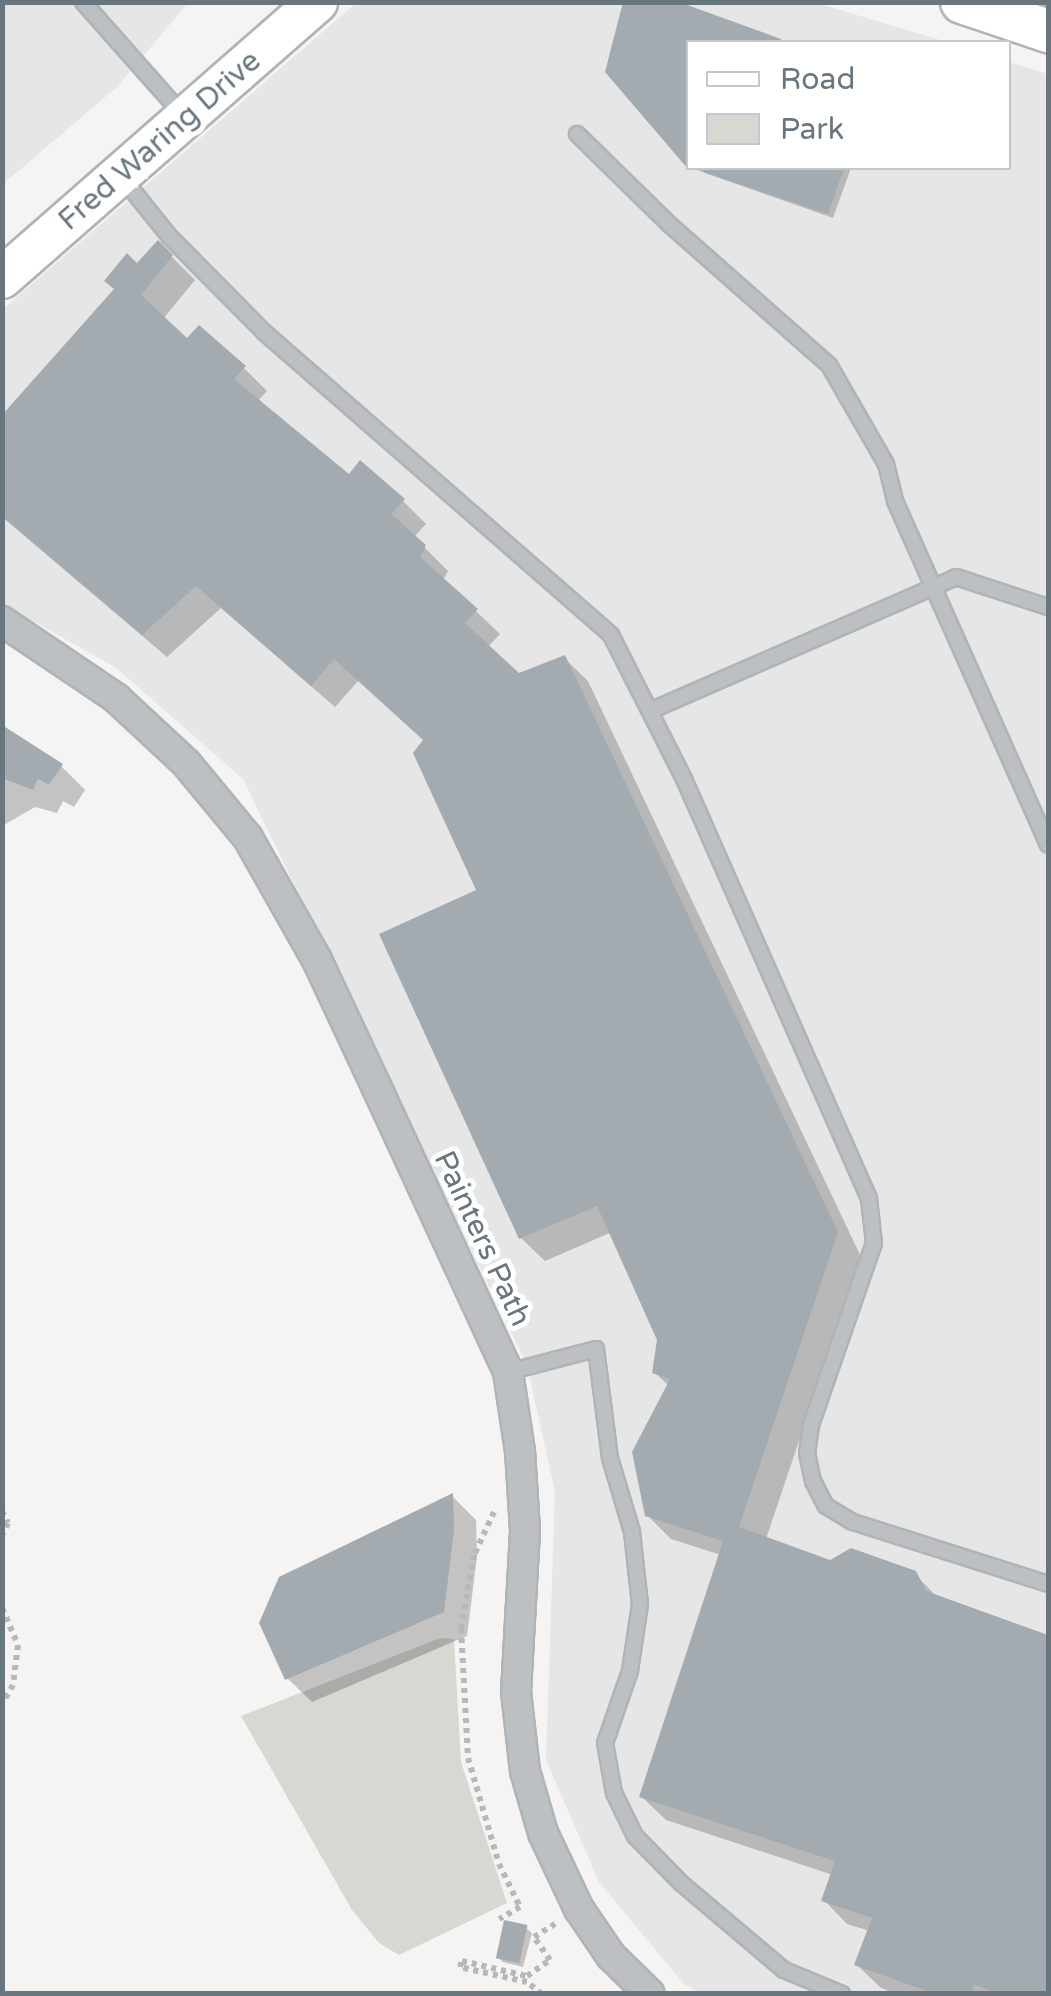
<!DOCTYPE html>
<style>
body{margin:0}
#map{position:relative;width:1051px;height:1996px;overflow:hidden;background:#f5f4f2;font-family:"Varela Round",sans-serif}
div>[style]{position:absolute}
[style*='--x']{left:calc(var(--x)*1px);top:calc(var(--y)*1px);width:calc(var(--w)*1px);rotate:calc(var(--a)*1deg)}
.built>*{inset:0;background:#e5e6e5}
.green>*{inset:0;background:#d5d9d1}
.shadow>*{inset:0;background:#0003}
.building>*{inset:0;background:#a4abb0;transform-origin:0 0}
.path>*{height:6px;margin-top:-3px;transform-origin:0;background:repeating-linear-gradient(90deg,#b6b9bb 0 5px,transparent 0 10px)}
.roads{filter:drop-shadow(2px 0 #afb4b7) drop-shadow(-2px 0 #afb4b7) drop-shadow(0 2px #afb4b7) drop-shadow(0 -2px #afb4b7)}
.lane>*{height:14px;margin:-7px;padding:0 7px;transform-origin:7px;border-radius:7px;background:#bcc0c3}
.street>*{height:28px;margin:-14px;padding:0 14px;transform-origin:14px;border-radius:14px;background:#bcc0c3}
.secondary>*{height:40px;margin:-20px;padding:0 20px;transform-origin:20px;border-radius:20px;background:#fff}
.primary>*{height:42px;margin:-21px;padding:0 21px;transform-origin:21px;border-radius:21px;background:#fff}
span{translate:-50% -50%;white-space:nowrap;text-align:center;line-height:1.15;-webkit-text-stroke:10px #fff;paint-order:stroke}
.street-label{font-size:30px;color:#68767f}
.frame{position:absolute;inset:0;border:5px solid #68767f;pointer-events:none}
.legend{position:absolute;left:686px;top:40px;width:325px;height:130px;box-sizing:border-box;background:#fff;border:2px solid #c3c8cc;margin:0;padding:12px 18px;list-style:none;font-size:30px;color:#68767f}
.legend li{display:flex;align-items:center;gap:20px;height:50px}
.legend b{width:50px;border:2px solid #c3c8cc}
</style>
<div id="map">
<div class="built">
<div style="clip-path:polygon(3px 3px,188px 3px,117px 87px,3px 184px)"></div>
<div style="clip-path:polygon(356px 3px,817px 3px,947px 42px,688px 42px,688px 168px,1008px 168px,1009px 62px,1048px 74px,1048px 1993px,699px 1993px,683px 1983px,599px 1882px,546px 1760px,555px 1492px,527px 1365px,243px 779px,115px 667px,3px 604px,2px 310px)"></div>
</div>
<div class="green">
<div style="clip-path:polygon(440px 1638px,454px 1639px,461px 1762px,507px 1903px,399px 1955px,379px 1943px,352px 1910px,241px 1716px)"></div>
</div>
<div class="shadow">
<div style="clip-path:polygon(671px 2px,784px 42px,688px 42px,688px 165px,607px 72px)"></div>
<div style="clip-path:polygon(691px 168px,851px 168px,833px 218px)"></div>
<div style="clip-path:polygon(158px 243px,195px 280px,163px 319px,188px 342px,244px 368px,267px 391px,257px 402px,349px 478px,403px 501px,426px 524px,414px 537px,448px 571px,443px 580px,500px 634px,488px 647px,518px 676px,564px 658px,588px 681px,861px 1257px,766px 1539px,830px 1563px,914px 1573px,939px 1599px,1048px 1638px,1048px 1994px,896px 1994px,881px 1988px,857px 1965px,870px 1931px,847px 1924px,824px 1900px,833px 1875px,666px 1820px,642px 1797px,721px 1555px,671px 1539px,647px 1515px,669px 1386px,654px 1372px,660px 1339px,612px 1232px,545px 1261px,521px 1238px,479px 892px,426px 741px,359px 680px,335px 707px,221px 608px,167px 657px,2px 517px,2px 419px)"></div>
<div style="clip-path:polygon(2px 728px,61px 766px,85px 790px,74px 807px,63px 801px,57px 813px,35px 807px,2px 826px)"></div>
<div style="clip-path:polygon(452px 1496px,476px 1520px,477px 1556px,467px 1636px,312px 1702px,287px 1678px)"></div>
<div style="clip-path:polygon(526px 1928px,532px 1933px,523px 1967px,503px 1962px,498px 1957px)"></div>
</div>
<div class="building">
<div style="clip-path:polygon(623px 2px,679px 2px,781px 39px,781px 42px,688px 42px,688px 169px,605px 72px)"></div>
<div style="clip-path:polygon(704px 168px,844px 168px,828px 214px,703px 172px)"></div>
<div style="clip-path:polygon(158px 240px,173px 255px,141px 295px,187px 338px,199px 325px,246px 366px,234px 379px,349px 474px,360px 460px,405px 499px,391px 514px,426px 545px,420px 557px,478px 609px,465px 623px,519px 673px,565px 655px,838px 1232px,739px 1527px,830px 1560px,851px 1548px,916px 1571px,926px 1591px,1048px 1635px,1048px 1994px,1002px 1994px,974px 1985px,971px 1994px,935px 1994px,854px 1965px,872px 1918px,821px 1901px,835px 1861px,639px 1797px,723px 1541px,645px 1516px,632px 1452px,670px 1379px,652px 1373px,657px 1340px,597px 1206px,519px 1239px,379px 934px,476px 890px,413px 753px,423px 740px,334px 659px,311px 686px,196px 586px,142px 635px,2px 516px,2px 415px,114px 289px,104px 281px,127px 253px,137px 263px)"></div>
<div style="clip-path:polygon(2px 725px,63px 764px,49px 785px,38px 779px,33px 790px,2px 778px)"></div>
<div style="clip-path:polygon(453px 1493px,454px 1530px,444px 1612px,285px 1680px,259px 1623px,279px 1577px)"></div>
<div style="left:504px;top:1920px;width:24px;height:39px;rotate:12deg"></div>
</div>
<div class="path">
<div style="--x:2;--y:1511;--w:13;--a:63"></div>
<div style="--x:8;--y:1523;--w:13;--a:117"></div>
<div style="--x:494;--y:1512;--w:47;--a:114.9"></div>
<div style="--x:474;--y:1555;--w:74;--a:100.1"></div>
<div style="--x:461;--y:1628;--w:130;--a:86.9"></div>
<div style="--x:468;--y:1758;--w:110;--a:73.7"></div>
<div style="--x:499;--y:1864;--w:48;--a:64"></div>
<div style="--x:520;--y:1907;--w:24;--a:150"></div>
<div style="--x:2;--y:1608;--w:40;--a:66.6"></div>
<div style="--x:18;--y:1645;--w:40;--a:97.1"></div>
<div style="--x:13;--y:1685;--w:22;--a:120"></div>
<div style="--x:542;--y:1994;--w:19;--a:-141"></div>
<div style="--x:527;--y:1982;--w:69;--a:-167.4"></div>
<div style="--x:460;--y:1967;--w:6;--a:-72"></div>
<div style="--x:462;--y:1961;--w:67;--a:13"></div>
<div style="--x:527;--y:1976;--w:28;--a:-35"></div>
<div style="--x:550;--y:1960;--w:28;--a:-125"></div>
<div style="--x:534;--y:1937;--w:25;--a:-32"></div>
</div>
<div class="roads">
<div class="lane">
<div style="--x:83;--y:2;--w:149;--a:48.5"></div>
<div style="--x:577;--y:134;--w:130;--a:44.4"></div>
<div style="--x:670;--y:225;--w:212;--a:41.4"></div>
<div style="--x:829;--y:365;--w:114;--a:60.1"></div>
<div style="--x:886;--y:464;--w:38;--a:76"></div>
<div style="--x:895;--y:501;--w:376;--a:66"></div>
<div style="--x:121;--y:176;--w:77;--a:51.3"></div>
<div style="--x:169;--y:236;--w:136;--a:45.3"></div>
<div style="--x:265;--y:333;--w:459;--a:41.1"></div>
<div style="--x:611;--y:635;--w:161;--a:63.1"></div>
<div style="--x:684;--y:779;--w:459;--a:66.2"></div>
<div style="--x:869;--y:1199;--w:44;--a:83.5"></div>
<div style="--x:874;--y:1243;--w:193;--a:109.1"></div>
<div style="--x:811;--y:1425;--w:28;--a:98"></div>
<div style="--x:807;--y:1453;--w:29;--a:78"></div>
<div style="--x:813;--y:1481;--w:28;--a:63"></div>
<div style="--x:826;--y:1506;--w:31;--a:31"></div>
<div style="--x:853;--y:1522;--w:205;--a:17.6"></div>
<div style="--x:652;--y:710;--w:332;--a:-23.6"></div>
<div style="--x:956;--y:577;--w:97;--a:18.1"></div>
<div style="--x:508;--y:1372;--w:91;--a:-14.6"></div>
<div style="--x:596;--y:1349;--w:110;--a:82.7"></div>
<div style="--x:610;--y:1458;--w:77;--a:73.4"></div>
<div style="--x:632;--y:1532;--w:72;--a:83.7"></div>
<div style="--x:640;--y:1604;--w:68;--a:98.5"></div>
<div style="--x:630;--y:1671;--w:76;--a:109.1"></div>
<div style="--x:605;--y:1743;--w:51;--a:79.8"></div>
<div style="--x:614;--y:1793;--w:48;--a:64"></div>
<div style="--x:635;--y:1836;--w:66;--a:45.6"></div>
<div style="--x:681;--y:1883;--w:135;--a:40.2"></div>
<div style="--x:784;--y:1970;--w:63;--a:22.5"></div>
</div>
<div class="street">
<div style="--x:2;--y:621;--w:138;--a:34"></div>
<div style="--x:116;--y:698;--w:96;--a:42.9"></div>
<div style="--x:186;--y:763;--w:97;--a:50.4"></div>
<div style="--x:248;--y:838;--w:140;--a:60.5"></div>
<div style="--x:317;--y:960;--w:141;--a:64.9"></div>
<div style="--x:377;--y:1088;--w:313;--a:65.2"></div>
<div style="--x:508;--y:1372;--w:80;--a:81.4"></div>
<div style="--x:520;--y:1451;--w:80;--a:86.4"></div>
<div style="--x:525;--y:1531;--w:161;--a:93.2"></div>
<div style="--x:516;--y:1692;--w:80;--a:83.5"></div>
<div style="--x:525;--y:1771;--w:65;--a:73.8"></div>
<div style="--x:543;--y:1833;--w:84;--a:64.7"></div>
<div style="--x:579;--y:1909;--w:57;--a:55.8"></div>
<div style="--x:611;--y:1956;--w:54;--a:44.3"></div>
</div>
<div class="secondary">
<div style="--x:2;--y:278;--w:419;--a:-41.2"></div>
</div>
<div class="primary">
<div style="--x:962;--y:2;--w:91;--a:18.6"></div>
</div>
</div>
<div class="street-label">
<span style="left:160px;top:141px;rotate:-41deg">Fred Waring Drive</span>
<span style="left:482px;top:1239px;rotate:65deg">Painters Path</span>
</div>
<div class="frame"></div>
<ul class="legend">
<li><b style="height:12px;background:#fff"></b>Road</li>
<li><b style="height:28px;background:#d5d9d1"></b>Park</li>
</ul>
</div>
